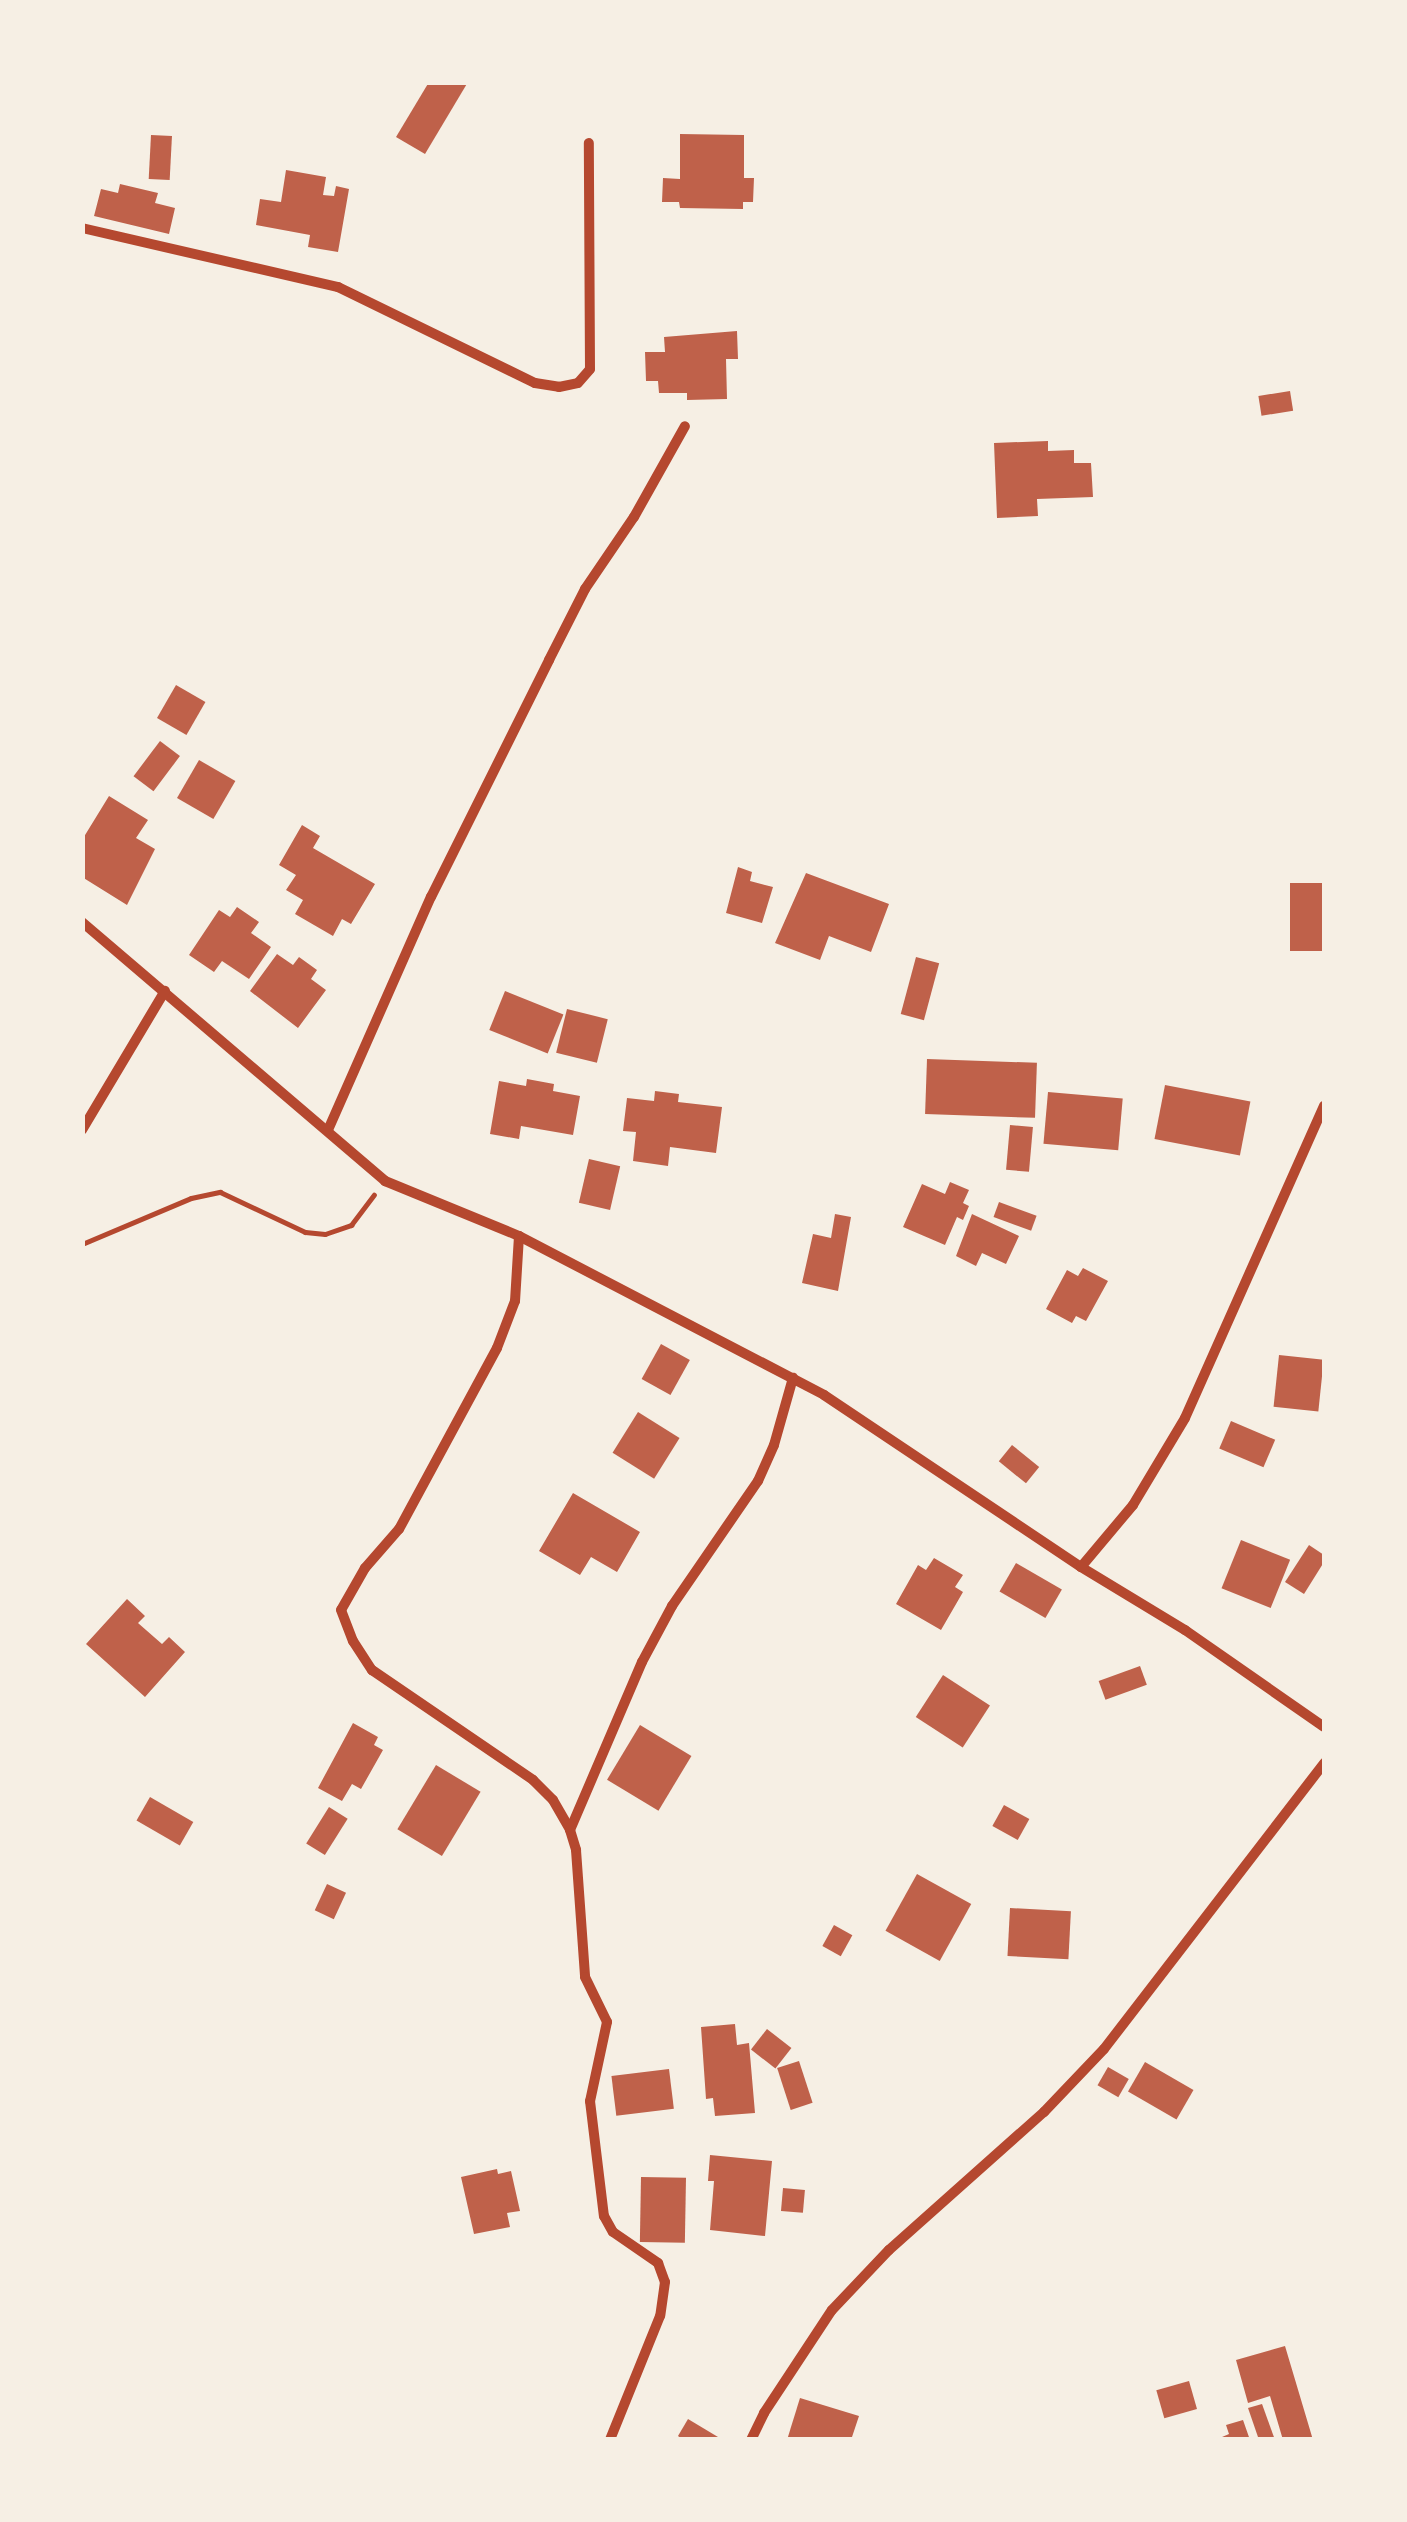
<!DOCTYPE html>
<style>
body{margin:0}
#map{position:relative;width:1407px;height:2522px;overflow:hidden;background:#f6efe4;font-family:"Space Grotesk",sans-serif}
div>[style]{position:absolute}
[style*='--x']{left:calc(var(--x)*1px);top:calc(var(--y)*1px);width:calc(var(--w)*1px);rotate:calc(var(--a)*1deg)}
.building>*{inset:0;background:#bf614a;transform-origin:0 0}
.path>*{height:5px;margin:-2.5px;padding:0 2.5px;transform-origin:2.5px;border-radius:2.5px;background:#b5482f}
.minor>*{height:10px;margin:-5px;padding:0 5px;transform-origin:5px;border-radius:5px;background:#b5482f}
span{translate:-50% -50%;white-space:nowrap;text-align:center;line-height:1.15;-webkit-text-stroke:9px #f6efe4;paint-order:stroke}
.frame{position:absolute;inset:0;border:85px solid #f6efe4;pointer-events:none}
</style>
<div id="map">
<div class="building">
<div style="clip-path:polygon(429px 82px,468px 82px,425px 154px,396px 137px)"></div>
<div style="clip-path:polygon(680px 134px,744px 135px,744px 178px,754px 178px,753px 202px,743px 202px,743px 209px,680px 208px,679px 202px,662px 202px,663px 178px,680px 179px)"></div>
<div style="left:151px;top:135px;width:21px;height:44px;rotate:3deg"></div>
<div style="clip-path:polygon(286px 170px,326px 177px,323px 195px,334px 196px,336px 186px,349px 189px,338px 252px,308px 247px,310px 235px,256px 225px,260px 199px,281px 202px)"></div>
<div style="clip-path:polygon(120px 184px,158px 193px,155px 203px,175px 208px,169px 234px,94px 216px,101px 189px,118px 193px)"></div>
<div style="clip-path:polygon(737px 331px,738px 359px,726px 359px,727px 399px,687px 400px,687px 393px,659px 393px,658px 381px,646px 381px,645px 352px,665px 352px,664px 337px)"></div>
<div style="left:1290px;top:391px;width:20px;height:32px;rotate:81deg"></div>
<div style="clip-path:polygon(1048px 441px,1048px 451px,1074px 450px,1074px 463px,1091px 463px,1093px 497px,1037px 499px,1038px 516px,997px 518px,994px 443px)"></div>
<div style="left:176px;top:685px;width:34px;height:38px;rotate:30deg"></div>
<div style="left:160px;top:741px;width:25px;height:44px;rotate:37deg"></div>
<div style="left:199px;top:760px;width:42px;height:44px;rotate:30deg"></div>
<div style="clip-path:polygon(109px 796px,148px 820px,136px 838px,155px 849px,127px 905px,82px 877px,82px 840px)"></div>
<div style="clip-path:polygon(302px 825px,320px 836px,313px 848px,375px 884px,351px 924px,342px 919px,333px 936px,295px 914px,303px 900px,286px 890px,296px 875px,279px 865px)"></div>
<div style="clip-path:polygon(738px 867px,752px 872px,750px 881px,773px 887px,762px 923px,726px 913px)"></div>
<div style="clip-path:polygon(806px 873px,889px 904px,871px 952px,829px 936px,820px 960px,775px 943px)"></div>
<div style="left:1324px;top:883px;width:68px;height:34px;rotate:90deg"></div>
<div style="clip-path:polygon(237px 907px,259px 922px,251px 933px,271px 947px,249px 979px,222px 961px,214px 972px,189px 955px,219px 910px,230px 917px)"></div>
<div style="clip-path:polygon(277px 954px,293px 965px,299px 957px,317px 970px,311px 979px,326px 990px,298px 1028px,250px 991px)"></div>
<div style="left:916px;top:957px;width:24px;height:59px;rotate:15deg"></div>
<div style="left:505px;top:991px;width:63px;height:42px;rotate:22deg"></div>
<div style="left:567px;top:1009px;width:42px;height:45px;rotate:14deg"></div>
<div style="left:927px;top:1059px;width:110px;height:55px;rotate:2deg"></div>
<div style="clip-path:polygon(527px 1079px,554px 1084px,553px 1091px,580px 1096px,573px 1135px,521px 1126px,519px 1139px,490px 1134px,499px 1081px,526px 1086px)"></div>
<div style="left:1165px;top:1085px;width:87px;height:55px;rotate:11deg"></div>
<div style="clip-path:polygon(655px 1091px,679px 1094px,678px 1102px,722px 1107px,716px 1153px,670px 1147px,668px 1166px,633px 1161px,636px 1132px,623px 1131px,627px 1098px,654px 1101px)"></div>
<div style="left:1048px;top:1092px;width:75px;height:52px;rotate:5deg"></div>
<div style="left:1010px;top:1125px;width:23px;height:45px;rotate:5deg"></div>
<div style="left:589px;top:1159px;width:32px;height:45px;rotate:13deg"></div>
<div style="clip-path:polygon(950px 1182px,969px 1190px,963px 1203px,969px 1206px,963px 1220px,957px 1217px,945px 1245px,903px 1227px,922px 1184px,945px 1194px)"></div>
<div style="left:999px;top:1202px;width:40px;height:16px;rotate:20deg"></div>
<div style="clip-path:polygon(835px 1214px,851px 1217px,838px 1291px,802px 1283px,813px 1234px,831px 1238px)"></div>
<div style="clip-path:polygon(972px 1214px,1019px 1236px,1006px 1264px,982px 1253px,976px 1266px,956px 1256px)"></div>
<div style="clip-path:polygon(1083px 1268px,1108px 1281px,1086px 1321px,1076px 1316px,1072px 1323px,1046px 1309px,1067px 1270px,1078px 1276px)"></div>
<div style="left:661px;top:1344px;width:33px;height:40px;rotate:29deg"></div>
<div style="left:1279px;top:1355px;width:45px;height:52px;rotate:6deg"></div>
<div style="left:638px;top:1412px;width:49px;height:48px;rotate:32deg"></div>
<div style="left:1231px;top:1421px;width:48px;height:30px;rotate:23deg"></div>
<div style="left:1012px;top:1445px;width:35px;height:21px;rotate:39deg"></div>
<div style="clip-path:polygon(573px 1493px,640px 1532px,617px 1572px,591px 1557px,580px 1575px,539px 1551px)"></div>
<div style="left:1241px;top:1540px;width:53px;height:52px;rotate:22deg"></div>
<div style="clip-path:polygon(1309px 1545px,1324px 1555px,1324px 1562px,1304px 1594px,1285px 1582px)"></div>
<div style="clip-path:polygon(934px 1558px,963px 1575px,955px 1587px,963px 1592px,941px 1630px,896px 1604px,918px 1565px,926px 1570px)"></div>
<div style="left:1016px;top:1563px;width:53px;height:33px;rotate:30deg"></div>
<div style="clip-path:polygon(127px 1599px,145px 1616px,138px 1623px,162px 1644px,169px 1637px,185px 1652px,145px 1697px,86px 1644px)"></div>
<div style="left:1140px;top:1666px;width:20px;height:44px;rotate:70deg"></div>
<div style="left:943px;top:1675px;width:56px;height:50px;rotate:33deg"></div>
<div style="clip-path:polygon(353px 1723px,378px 1737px,374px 1745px,383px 1750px,361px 1789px,352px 1784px,342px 1801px,318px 1788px)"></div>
<div style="left:640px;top:1725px;width:60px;height:64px;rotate:31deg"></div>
<div style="left:436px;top:1765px;width:52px;height:75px;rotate:31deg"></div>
<div style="left:150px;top:1797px;width:50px;height:27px;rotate:30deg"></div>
<div style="left:1004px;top:1805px;width:29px;height:24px;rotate:29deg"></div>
<div style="left:329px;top:1807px;width:22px;height:43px;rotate:32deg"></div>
<div style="left:917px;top:1874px;width:62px;height:65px;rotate:29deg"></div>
<div style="left:327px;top:1884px;width:21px;height:29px;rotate:25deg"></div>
<div style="left:1010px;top:1908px;width:61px;height:48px;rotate:3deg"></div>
<div style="left:834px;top:1925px;width:21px;height:24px;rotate:29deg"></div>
<div style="clip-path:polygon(735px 2024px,737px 2045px,749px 2043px,755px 2113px,715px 2116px,713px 2098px,706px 2099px,701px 2027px)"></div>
<div style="left:767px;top:2029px;width:31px;height:26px;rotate:38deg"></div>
<div style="left:799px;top:2061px;width:44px;height:23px;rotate:72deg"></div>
<div style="left:1145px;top:2062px;width:56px;height:34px;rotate:30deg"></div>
<div style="left:1108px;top:2067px;width:24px;height:21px;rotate:30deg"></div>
<div style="left:669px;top:2069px;width:40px;height:58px;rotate:83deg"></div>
<div style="clip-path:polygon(710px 2155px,772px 2161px,765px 2236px,710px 2230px,714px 2181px,708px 2181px)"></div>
<div style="clip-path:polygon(497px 2169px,498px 2174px,511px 2171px,520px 2211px,507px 2213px,510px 2227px,474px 2234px,461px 2177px)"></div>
<div style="left:641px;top:2177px;width:45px;height:65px;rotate:1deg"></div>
<div style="left:783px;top:2188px;width:22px;height:23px;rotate:5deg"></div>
<div style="clip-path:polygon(1285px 2346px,1313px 2440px,1283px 2440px,1270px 2396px,1248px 2403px,1236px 2360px)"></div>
<div style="left:1189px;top:2381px;width:29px;height:34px;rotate:74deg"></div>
<div style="clip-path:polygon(800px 2398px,859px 2416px,851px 2440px,787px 2440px)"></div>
<div style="clip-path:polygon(1262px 2404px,1275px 2440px,1259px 2440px,1248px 2408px)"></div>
<div style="clip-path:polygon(688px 2419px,723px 2440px,683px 2440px,678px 2436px)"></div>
<div style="clip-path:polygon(1243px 2420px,1250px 2440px,1215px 2440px,1229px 2434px,1226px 2425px)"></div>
</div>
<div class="path">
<div style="--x:82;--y:1244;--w:118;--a:-22.9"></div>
<div style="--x:191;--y:1198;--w:30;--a:-12"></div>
<div style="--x:220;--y:1192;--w:94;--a:25.2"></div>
<div style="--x:305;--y:1232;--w:20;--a:6"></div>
<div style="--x:325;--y:1234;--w:28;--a:-19"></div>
<div style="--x:351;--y:1225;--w:38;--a:-53"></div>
</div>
<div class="minor">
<div style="--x:82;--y:228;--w:263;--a:13"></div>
<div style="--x:338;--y:287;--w:219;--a:26"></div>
<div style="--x:535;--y:383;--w:24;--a:9"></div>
<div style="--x:559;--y:387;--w:19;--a:-12"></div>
<div style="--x:578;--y:383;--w:18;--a:-49"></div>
<div style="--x:590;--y:369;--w:226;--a:-90.3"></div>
<div style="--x:82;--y:922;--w:399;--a:40.5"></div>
<div style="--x:385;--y:1181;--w:145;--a:22.3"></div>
<div style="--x:519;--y:1236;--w:344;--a:27.5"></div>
<div style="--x:824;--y:1395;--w:309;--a:33.8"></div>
<div style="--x:1081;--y:1567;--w:122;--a:31.2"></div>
<div style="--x:1185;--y:1630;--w:169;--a:34.9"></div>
<div style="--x:82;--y:1130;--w:162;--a:-59.2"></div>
<div style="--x:328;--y:1130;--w:255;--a:-66.2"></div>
<div style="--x:431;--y:897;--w:265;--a:-63.5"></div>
<div style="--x:549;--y:660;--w:80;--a:-63.1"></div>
<div style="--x:585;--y:589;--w:87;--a:-55.8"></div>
<div style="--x:634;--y:517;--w:104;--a:-60.7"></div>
<div style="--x:519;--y:1236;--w:65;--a:93.5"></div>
<div style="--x:515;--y:1301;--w:50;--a:111"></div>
<div style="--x:497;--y:1348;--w:206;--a:118.4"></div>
<div style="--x:399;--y:1529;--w:52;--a:131.1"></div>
<div style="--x:365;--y:1568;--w:48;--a:119.7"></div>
<div style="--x:341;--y:1610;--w:33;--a:69"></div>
<div style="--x:353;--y:1641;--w:35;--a:57"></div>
<div style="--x:372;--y:1670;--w:195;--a:34.3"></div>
<div style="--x:533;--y:1780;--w:28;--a:45"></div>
<div style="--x:553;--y:1800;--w:34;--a:60"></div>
<div style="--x:570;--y:1830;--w:21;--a:73"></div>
<div style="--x:576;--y:1850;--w:127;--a:85.9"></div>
<div style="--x:585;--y:1977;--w:50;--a:63.9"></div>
<div style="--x:607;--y:2022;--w:81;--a:102.1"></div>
<div style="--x:590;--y:2101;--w:116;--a:83.1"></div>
<div style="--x:604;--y:2216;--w:18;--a:61"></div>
<div style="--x:613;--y:2232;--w:55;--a:34.6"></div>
<div style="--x:658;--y:2263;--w:20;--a:70"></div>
<div style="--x:665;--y:2282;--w:34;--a:98"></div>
<div style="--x:660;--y:2316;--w:134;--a:112"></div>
<div style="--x:1081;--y:1567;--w:81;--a:-50"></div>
<div style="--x:1133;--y:1505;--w:101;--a:-59.1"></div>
<div style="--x:1185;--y:1418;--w:342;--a:-66"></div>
<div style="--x:570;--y:1830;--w:183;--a:-66.8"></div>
<div style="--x:642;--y:1662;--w:64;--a:-61.8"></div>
<div style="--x:672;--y:1606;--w:152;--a:-55.5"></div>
<div style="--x:758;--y:1481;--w:39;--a:-66"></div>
<div style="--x:774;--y:1445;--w:70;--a:-74.2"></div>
<div style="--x:751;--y:2440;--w:30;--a:-64"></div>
<div style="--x:764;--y:2413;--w:123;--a:-56.6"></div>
<div style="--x:832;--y:2310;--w:83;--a:-46.5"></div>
<div style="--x:889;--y:2250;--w:208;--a:-41.7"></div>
<div style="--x:1044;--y:2112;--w:87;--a:-46.4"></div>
<div style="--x:1104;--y:2049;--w:361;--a:-52.4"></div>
</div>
<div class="frame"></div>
</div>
